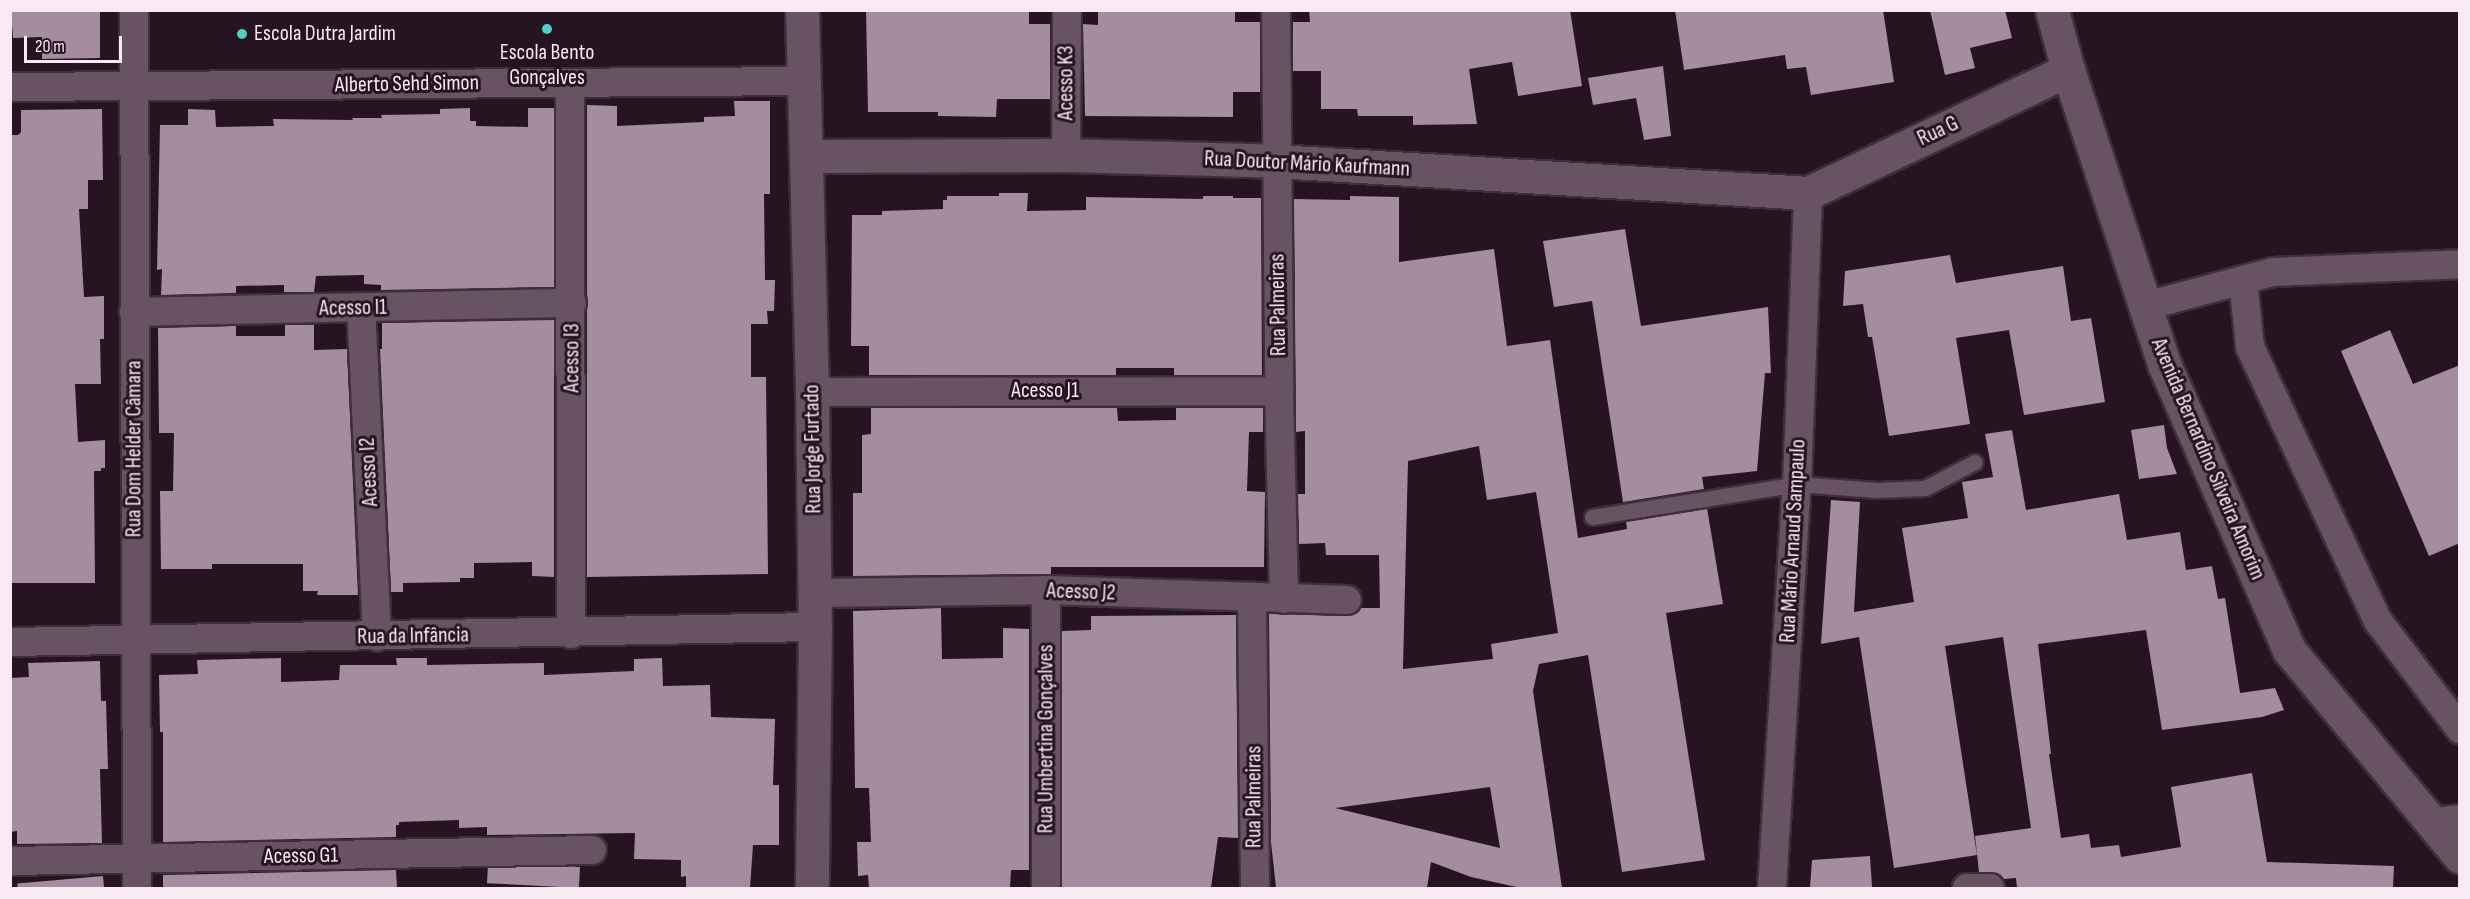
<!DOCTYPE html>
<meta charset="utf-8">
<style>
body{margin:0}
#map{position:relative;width:2470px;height:899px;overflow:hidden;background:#261421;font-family:"Sofia Sans Condensed",sans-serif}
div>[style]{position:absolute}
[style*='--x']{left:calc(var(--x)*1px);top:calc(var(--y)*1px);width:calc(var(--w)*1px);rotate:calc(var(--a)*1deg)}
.building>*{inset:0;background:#a48d9e;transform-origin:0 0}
.roads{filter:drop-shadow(2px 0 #3d3039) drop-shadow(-2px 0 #3d3039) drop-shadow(0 2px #3d3039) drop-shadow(0 -2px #3d3039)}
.service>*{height:15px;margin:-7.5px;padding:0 7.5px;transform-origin:7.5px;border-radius:7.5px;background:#685363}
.minor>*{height:28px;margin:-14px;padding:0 14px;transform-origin:14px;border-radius:14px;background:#685363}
.tertiary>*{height:33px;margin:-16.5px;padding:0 16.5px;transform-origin:16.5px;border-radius:16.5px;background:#685363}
.secondary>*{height:33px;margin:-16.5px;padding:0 16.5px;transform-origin:16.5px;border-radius:16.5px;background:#685363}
.dots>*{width:16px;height:16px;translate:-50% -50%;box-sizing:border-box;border:3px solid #261421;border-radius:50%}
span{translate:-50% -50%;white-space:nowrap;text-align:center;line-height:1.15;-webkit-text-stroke:6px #261421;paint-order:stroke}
.poi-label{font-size:22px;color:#f7eaf3}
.left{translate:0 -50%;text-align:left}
.street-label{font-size:22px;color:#f7eaf3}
.frame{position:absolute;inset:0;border:12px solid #f7eaf3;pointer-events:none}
.scale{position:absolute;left:24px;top:36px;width:98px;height:27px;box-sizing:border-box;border:3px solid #f7eaf3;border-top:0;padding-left:8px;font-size:18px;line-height:21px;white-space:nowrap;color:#f7eaf3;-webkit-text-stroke:4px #261421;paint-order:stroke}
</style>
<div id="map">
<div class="building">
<div style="clip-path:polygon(11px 10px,100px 10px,100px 58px,42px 59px,42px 37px,13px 38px)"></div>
<div style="clip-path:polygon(866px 10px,1029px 10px,1029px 24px,1050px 24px,1050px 99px,997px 99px,996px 117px,938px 116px,938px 112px,868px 112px)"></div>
<div style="clip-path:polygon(1098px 10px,1235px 10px,1235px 22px,1260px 22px,1260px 92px,1233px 92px,1233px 117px,1085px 116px,1083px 24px,1098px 25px)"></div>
<div style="clip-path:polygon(1309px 10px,1570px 10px,1582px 86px,1518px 96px,1512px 62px,1469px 69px,1477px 124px,1413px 125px,1413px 116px,1358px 116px,1357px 109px,1321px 109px,1321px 71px,1293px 71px,1293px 22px,1310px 22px)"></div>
<div style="clip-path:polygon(1675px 10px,1883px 10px,1894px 82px,1811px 95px,1806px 67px,1787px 69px,1785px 55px,1684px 70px)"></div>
<div style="clip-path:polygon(1930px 10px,2005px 10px,2012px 38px,1970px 48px,1975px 68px,1945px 75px)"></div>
<div style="clip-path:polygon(1663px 66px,1671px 136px,1644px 140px,1636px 98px,1593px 105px,1588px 78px)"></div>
<div style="clip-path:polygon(734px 101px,770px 101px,770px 194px,764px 194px,765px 280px,775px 280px,774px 311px,767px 311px,768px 324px,751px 324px,751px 377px,766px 377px,768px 574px,587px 577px,587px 105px,617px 106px,617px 126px,704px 122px,704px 117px,735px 116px)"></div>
<div style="clip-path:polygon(470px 108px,470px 121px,476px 121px,476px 126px,528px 127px,528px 108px,554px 108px,554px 287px,381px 290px,381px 285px,364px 284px,364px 275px,316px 276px,314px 292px,284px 292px,284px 285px,236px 286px,236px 293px,161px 295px,162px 269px,157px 270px,160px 125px,188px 125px,188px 109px,215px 110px,216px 127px,274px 126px,273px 119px,353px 120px,352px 118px,382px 118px,381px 115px,440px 114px,440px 109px)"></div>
<div style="clip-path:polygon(102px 109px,103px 180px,88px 180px,88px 209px,79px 209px,84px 297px,104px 296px,104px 339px,100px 339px,101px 384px,75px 384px,78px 442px,105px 440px,105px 468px,101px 468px,101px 471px,94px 471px,95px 583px,10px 583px,10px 135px,18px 135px,21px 132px,21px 110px)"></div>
<div style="clip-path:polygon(999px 193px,1028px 193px,1027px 211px,1086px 210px,1086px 197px,1203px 199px,1203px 196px,1233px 196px,1233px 198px,1261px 198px,1262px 375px,1174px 375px,1174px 368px,1116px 368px,1116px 375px,869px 375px,869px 346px,851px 346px,852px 215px,882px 215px,882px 211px,943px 209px,943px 200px,947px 200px,947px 196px,999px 196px)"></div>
<div style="clip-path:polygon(evenodd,1350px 196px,1399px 197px,1399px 262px,1494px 249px,1507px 346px,1550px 340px,1578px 538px,1627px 529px,1626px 521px,1707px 508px,1723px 604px,1666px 613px,1705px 860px,1622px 872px,1588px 655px,1539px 664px,1533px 691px,1562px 888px,1521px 888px,1471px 877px,1431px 862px,1427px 888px,1276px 888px,1271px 842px,1269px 614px,1346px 616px,1355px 614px,1361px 608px,1380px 608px,1379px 555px,1326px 555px,1325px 543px,1299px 544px,1298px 494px,1305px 494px,1305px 431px,1296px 432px,1294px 199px,1350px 200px,1350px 196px,1479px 446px,1487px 500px,1536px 492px,1558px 633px,1491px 644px,1493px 659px,1403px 669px,1408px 461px,1479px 446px,1350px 196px,1490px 787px,1500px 848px,1335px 808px,1490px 787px)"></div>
<div style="clip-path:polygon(1625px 229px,1641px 326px,1768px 307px,1771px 373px,1765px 373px,1757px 471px,1702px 477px,1704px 489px,1623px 502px,1592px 301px,1554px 307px,1543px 241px)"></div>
<div style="clip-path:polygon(1950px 255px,1956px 283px,2063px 266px,2071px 321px,2091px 318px,2105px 402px,2024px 415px,2009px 330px,1956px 338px,1970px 424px,1889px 436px,1872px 337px,1868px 337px,1863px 304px,1843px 306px,1845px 271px)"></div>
<div style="clip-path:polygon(554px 320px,554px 577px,532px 576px,532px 562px,474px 563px,474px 578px,460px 578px,460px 582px,403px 583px,403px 592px,391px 592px,380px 349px,382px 349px,382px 323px)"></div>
<div style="clip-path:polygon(285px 325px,314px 325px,314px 350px,347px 349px,358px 595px,317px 595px,318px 591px,303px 591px,303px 564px,212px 564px,212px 569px,161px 569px,160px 491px,173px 491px,174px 433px,159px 433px,158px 328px,236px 326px,236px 336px,285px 336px)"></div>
<div style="clip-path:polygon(2390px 330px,2413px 384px,2460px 365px,2460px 543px,2429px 556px,2341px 351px)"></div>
<div style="clip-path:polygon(871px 408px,1117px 408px,1118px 421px,1176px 420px,1176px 408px,1263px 408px,1263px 432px,1249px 432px,1247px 491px,1265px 492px,1264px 567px,1051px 567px,1051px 574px,853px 576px,853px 493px,862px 493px,862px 435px,871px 434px)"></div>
<div style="clip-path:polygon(2164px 425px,2167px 448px,2177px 474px,2139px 479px,2131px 430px)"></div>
<div style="clip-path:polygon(2012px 430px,2026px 510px,2119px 494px,2127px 540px,2180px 532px,2186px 570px,2212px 566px,2218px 599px,2225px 598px,2240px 693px,2275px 688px,2284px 710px,2262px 717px,2162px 730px,2146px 630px,2038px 644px,2051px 754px,2049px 754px,2061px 838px,2089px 834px,2091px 848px,2119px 845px,2121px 857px,2181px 847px,2171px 787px,2252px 773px,2267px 862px,2394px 866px,2393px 888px,2017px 888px,2016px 878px,2004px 879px,1998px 873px,1979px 872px,1975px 836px,2031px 828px,2003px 637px,1945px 646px,1977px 855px,1894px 868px,1859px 637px,1821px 644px,1831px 500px,1860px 502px,1854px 612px,1914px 602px,1902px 528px,1968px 518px,1962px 482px,1993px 477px,1985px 434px)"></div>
<div style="clip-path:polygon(941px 608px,942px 659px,1003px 658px,1003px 628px,1029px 629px,1029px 870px,1011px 870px,1010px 888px,869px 888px,868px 875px,858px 876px,857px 842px,871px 842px,869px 788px,855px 788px,853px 611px)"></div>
<div style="clip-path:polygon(1236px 615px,1238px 838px,1218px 837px,1211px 888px,1062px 888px,1062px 631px,1091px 630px,1091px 616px)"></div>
<div style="clip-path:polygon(281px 658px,281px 682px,339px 680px,340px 665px,397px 665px,396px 658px,427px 658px,427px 665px,544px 663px,544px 675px,634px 671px,634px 659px,662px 658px,663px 686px,710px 685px,711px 717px,775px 719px,773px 785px,779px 785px,779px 845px,753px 845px,750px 888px,686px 888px,686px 876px,681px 877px,681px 860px,634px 859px,635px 833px,487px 835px,487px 827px,459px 828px,459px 820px,399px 822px,399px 825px,396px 825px,396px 837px,163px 842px,163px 732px,160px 732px,159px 675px,198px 674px,197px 660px)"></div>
<div style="clip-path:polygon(100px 661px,101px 701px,106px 701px,108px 769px,100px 769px,102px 843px,17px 844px,17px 831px,10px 832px,10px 678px,29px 677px,28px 663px)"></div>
<div style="clip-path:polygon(1870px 856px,1872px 887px,1810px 888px,1812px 860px)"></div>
<div style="left:580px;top:867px;width:21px;height:92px;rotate:93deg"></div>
<div style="clip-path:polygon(396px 870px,397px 888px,163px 888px,163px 875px)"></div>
<div style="left:103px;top:876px;width:12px;height:86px;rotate:85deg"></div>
</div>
<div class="roads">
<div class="service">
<div style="--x:1592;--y:517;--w:208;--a:-9.1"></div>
<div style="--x:1797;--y:484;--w:80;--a:4.3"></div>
<div style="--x:1877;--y:490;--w:48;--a:-2.4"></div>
<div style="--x:1925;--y:488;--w:56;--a:-27.5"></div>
</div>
<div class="minor">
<div style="--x:134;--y:10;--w:878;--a:89.8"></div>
<div style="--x:1276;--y:10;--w:381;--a:89.5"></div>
<div style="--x:1279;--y:391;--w:208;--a:88.6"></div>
<div style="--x:570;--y:83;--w:551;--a:89.9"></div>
<div style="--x:10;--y:87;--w:793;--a:-0.43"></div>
<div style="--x:1066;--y:155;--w:145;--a:-89.6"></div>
<div style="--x:2243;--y:281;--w:66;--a:83.9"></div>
<div style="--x:2250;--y:347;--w:302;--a:65"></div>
<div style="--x:2378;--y:621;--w:136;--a:52.8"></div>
<div style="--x:2146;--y:306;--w:131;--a:-15"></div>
<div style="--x:2273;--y:272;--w:187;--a:-2.4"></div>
<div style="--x:361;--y:307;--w:330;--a:87.2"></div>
<div style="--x:134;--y:312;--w:438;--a:-1.2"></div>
<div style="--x:812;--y:392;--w:467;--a:-0.1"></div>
<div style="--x:1046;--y:590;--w:298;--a:90"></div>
<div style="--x:815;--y:593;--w:231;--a:-0.7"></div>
<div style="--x:1046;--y:590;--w:301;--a:1.9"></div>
<div style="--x:1252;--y:597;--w:291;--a:89.4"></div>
<div style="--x:10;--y:642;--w:805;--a:-1.07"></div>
<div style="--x:2433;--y:822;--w:27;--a:-6"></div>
<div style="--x:10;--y:861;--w:582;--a:-1.08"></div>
<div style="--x:1772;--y:888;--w:405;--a:-86.5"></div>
<div style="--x:1797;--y:484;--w:291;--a:-87.8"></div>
<div style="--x:1967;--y:888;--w:23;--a:0"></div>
</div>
<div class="tertiary">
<div style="--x:802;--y:10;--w:382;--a:88.5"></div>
<div style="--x:812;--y:392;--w:235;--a:89.3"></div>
<div style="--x:815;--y:627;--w:261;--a:90.7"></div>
<div style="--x:807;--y:156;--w:259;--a:-0.2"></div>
<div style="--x:1066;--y:155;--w:210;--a:1.6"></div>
<div style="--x:1276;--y:161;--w:533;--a:3.44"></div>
<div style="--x:1808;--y:193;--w:288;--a:-25.3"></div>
</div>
<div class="secondary">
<div style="--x:2052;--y:10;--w:62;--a:75.1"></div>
<div style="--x:2068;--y:70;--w:311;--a:71.9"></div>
<div style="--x:2165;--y:366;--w:310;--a:66.4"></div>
<div style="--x:2289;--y:650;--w:268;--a:50.4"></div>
</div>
</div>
<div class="dots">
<div style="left:547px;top:29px;background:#53cdca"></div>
<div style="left:242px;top:34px;background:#53cdca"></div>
</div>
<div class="poi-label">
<span class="left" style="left:254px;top:34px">Escola Dutra Jardim</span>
<span style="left:547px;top:65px">Escola Bento<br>Gonçalves</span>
</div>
<div class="street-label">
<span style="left:1066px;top:83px;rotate:-90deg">Acesso K3</span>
<span style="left:407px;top:84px;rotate:-1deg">Alberto Sehd Simon</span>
<span style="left:1938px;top:131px;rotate:-25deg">Rua G</span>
<span style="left:1307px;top:164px;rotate:3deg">Rua Doutor Mário Kaufmann</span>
<span style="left:1278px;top:305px;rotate:-91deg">Rua Palmeiras</span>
<span style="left:353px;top:308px;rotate:-1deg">Acesso I1</span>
<span style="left:572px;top:358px;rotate:-90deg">Acesso I3</span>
<span style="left:1045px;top:391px">Acesso J1</span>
<span style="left:134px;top:449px;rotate:-90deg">Rua Dom Helder Câmara</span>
<span style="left:813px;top:449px;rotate:-91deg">Rua Jorge Furtado</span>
<span style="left:2208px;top:459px;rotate:67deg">Avenida Bernardino Silveira Amorim</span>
<span style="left:369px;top:472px;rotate:-93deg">Acesso I2</span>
<span style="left:1793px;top:541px;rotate:-87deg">Rua Mário Arnaud Sampaulo</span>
<span style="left:1081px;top:592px;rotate:2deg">Acesso J2</span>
<span style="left:413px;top:636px;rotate:-1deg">Rua da Infância</span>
<span style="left:1046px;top:739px;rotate:-90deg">Rua Umbertina Gonçalves</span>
<span style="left:1254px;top:797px;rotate:-90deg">Rua Palmeiras</span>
<span style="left:301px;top:856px;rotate:-1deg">Acesso G1</span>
</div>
<div class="frame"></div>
<div class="scale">20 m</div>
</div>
